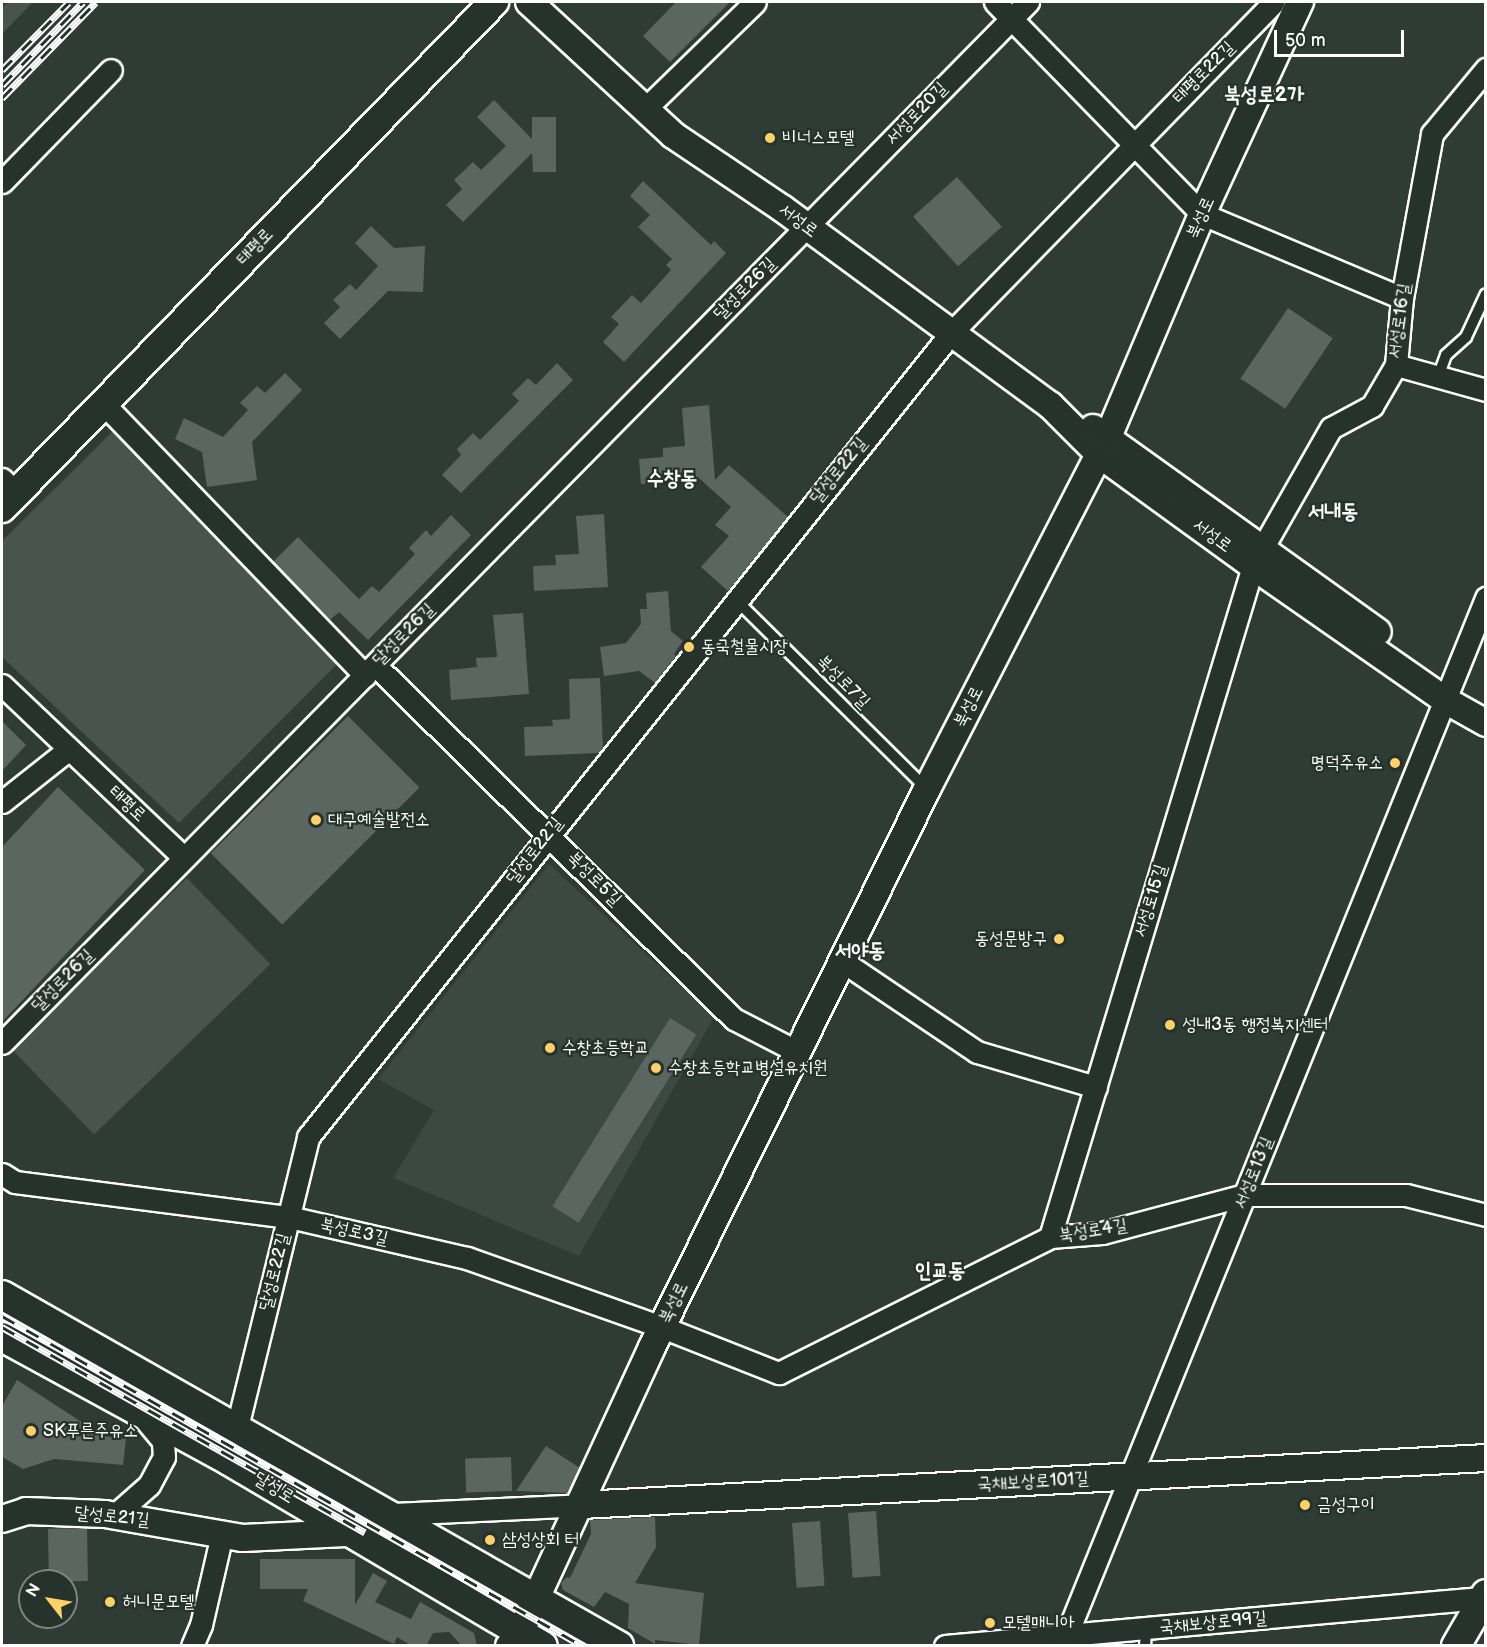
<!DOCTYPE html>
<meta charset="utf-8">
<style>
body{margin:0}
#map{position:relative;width:1487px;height:1647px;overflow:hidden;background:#2f3b35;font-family:"Balsamiq Sans","Poor Story",sans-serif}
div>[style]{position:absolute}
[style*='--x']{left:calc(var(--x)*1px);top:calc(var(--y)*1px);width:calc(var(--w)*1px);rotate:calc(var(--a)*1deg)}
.built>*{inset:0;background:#3c4842}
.green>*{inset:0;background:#4a544f;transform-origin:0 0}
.building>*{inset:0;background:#5b6661;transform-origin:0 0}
.roads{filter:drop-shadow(2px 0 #fff) drop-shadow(-2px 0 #fff) drop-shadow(0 2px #fff) drop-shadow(0 -2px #fff)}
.service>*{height:10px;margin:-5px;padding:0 5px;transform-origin:5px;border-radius:5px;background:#26332d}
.minor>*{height:21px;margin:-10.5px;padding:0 10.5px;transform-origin:10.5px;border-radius:10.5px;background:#26332d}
.tertiary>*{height:26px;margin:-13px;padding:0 13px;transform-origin:13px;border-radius:13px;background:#26332d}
.secondary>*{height:28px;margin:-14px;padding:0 14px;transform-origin:14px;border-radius:14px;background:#26332d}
.rail>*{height:7px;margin-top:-3.5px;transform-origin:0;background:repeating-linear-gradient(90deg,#26332d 0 14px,#fff 0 28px);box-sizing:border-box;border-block:2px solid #fff}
.dots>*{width:16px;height:16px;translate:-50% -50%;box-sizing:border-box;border:3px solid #26332d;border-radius:50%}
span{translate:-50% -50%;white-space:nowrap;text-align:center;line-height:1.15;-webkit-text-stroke:4.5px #26332d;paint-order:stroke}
.street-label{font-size:18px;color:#fff}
.poi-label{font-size:18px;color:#fff}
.left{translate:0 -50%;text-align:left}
.right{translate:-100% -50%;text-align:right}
.quarter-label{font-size:21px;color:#fff;font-weight:700}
.frame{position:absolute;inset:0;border:3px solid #fff;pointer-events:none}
.north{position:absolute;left:18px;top:1569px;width:60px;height:60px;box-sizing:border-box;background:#26332d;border:2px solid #7d8581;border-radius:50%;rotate:301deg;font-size:16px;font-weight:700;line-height:24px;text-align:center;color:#fff}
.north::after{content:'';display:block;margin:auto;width:21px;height:27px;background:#ffd166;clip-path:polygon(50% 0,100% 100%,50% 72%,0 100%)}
.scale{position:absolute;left:1274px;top:30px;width:130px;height:27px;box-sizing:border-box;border:3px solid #fff;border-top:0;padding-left:8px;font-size:18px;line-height:21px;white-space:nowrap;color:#fff;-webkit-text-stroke:4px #26332d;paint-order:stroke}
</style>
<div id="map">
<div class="built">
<div style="clip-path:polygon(549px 864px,714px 1017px,579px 1256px,393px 1178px,434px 1110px,378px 1079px)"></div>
</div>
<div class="green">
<div style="clip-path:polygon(8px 2px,33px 2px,2px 34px,2px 8px)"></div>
<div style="clip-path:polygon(114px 430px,341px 660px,179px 823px,2px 657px,2px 541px)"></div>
<div style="left:187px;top:878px;width:120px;height:245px;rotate:46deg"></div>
</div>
<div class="building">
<div style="clip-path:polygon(676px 2px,730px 2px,670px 62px,643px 36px)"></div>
<div style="clip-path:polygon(494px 100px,532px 139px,532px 117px,556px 117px,556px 172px,533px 172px,532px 153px,463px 222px,446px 205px,462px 189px,454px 180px,473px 162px,481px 170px,506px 146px,477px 117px)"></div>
<div style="left:957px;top:177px;width:67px;height:59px;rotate:48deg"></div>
<div style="clip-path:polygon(643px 181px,711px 245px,714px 241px,726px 253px,624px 362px,603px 342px,619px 324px,611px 317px,632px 295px,641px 303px,671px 270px,666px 265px,672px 259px,638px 227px,650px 215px,630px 196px)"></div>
<div style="clip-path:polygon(371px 226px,394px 248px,425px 246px,423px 292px,388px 291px,340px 339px,324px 323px,340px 307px,333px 300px,350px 284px,356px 290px,378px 266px,355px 243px)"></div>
<div style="left:1288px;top:308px;width:54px;height:85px;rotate:34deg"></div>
<div style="clip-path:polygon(557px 363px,573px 380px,461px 493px,442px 475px,461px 455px,457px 449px,473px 433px,480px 440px,519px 401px,512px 394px,528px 378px,536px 385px)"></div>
<div style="clip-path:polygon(285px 373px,302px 390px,252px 442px,257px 480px,207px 487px,202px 452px,175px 439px,184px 418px,223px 437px,248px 410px,240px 403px,257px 386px,265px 393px)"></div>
<div style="clip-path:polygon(709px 405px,715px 480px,729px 465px,788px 517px,728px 591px,701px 567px,729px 536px,715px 525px,731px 507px,700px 479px,641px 484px,639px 459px,663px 457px,663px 448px,685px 446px,682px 408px)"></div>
<div style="clip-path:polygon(604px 514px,608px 587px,534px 591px,533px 566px,556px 565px,555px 555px,579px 554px,576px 516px)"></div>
<div style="clip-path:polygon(451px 515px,471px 535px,368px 640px,339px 612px,330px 620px,273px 562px,298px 537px,359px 599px,372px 586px,379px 592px,415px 554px,409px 548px,426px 530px,431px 536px)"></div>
<div style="clip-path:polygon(668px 591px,671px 631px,683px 641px,674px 654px,676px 656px,655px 683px,639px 671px,604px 676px,600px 647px,626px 643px,641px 624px,640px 609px,647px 609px,646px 593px)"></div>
<div style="clip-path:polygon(523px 613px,529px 694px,451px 700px,449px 670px,477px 667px,476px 658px,497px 657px,493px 615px)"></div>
<div style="clip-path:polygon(600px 678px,603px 748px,599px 753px,525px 756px,524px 727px,553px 726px,552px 720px,570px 719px,569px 679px)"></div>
<div style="left:348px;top:716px;width:101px;height:194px;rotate:45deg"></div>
<div style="clip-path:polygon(2px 721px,26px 745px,2px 771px)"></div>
<div style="clip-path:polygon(58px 787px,145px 870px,2px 1022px,2px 847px)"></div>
<div style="left:670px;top:1018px;width:31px;height:222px;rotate:32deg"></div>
<div style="clip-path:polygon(2px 1314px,18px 1323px,17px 1326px,2px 1321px)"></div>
<div style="clip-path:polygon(17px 1380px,103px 1436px,126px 1439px,123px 1465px,54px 1459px,23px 1469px,2px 1457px,2px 1406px)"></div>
<div style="clip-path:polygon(546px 1446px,580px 1468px,568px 1493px,516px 1491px)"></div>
<div style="left:511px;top:1457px;width:34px;height:46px;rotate:88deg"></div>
<div style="left:876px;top:1511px;width:65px;height:28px;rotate:86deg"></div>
<div style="clip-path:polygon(655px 1517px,656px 1547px,635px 1583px,704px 1593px,699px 1645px,655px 1640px,655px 1644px,628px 1628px,629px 1604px,605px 1592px,594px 1607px,563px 1590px,561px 1583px,567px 1577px,570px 1578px,591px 1534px,590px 1520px)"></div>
<div style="left:820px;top:1521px;width:65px;height:28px;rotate:86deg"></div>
<div style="left:87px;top:1528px;width:53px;height:39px;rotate:89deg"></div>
<div style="clip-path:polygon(260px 1559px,355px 1559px,355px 1605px,373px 1573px,387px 1581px,375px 1602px,411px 1619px,420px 1602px,474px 1633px,477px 1646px,461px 1645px,449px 1632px,433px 1633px,426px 1646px,412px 1646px,397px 1637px,394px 1644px,303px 1601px,308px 1589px,260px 1589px)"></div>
</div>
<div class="roads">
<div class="service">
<div style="--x:1438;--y:377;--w:23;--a:-70"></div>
<div style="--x:1446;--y:355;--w:27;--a:-42"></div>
<div style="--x:1466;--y:337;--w:47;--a:-65.1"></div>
<div style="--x:735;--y:599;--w:270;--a:44.7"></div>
<div style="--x:1145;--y:1646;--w:16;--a:-86"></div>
</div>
<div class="minor">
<div style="--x:995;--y:2;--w:296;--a:45.7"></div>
<div style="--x:1202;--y:214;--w:217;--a:22.8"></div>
<div style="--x:645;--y:109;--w:153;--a:-44.2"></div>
<div style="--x:2;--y:182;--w:156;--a:-45.8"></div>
<div style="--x:1396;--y:365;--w:93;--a:15.5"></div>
<div style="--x:103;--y:403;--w:378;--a:46.1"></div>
<div style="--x:2;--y:479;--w:20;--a:45"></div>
<div style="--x:1263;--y:547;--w:137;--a:-60.3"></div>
<div style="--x:1331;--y:428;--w:47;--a:-28.2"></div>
<div style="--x:1372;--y:406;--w:48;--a:-59.7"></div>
<div style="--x:1396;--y:365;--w:67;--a:-84.9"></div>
<div style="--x:1402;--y:298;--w:167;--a:-79.6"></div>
<div style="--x:1432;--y:134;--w:85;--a:-50.3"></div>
<div style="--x:375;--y:665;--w:504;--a:44.6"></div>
<div style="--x:734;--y:1019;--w:72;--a:27.3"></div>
<div style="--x:2;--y:685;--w:251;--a:43.5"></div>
<div style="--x:2;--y:802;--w:85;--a:-38.3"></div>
<div style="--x:842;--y:961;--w:163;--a:34"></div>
<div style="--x:977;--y:1052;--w:124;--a:16.4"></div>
<div style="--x:2;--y:1043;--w:1462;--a:-45.42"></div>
<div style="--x:2;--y:1174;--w:15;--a:32"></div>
<div style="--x:15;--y:1182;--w:276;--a:7.3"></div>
<div style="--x:289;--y:1217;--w:183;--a:13"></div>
<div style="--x:467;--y:1258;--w:207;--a:19.5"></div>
<div style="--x:662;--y:1327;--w:126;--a:21.5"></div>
<div style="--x:779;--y:1373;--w:303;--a:-26.6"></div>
<div style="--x:1050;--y:1237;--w:52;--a:-4.4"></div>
<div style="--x:1102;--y:1233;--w:148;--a:-14.9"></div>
<div style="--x:1245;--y:1195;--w:161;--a:0"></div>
<div style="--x:1406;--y:1195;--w:82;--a:14"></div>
<div style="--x:1050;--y:1237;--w:701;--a:-73.17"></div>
<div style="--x:237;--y:1427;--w:299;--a:-76.2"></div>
<div style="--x:308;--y:1137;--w:1029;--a:-51.35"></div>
<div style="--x:951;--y:333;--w:462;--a:-45.7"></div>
<div style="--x:393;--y:1514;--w:188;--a:-2.7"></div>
<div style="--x:115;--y:1515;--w:45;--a:-41.4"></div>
<div style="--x:149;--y:1485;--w:32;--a:-62"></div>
<div style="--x:164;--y:1457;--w:16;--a:-94"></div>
<div style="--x:163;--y:1441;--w:26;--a:-130"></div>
<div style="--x:192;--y:1646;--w:23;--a:-67"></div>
<div style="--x:201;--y:1625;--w:93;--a:-77"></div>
<div style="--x:945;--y:1646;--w:538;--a:-5.12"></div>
<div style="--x:1062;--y:1646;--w:1131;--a:-67.97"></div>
</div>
<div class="tertiary">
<div style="--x:529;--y:2;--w:196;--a:42.7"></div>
<div style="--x:673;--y:135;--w:133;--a:33.9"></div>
<div style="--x:783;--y:209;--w:331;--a:36.3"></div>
<div style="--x:1050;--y:405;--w:69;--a:45"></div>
<div style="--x:1099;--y:454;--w:190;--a:36"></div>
<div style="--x:1253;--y:566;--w:234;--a:34.9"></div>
<div style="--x:1445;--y:700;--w:47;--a:29.3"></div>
<div style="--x:1093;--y:428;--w:350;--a:35.6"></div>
<div style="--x:581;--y:1505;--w:906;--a:-2.97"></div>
<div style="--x:2;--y:1519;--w:25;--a:-18"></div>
<div style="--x:26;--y:1511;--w:79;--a:2.2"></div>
<div style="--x:105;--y:1514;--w:140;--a:9.9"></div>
<div style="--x:243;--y:1538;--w:103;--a:-2.8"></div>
<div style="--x:509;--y:1646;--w:17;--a:-50"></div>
<div style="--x:520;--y:1633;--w:315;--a:-65.2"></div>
<div style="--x:652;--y:1347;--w:622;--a:-63.76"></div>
<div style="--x:927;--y:789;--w:396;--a:-62.8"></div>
<div style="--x:1108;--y:437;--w:242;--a:-67.1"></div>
<div style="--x:1202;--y:214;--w:234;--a:-65.2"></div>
</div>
<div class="secondary">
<div style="--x:2;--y:508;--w:706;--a:-45.8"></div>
<div style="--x:2;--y:1295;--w:710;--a:29.63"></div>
<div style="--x:2;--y:1337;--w:259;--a:28.6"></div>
<div style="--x:229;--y:1461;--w:364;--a:30.5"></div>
<div style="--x:1456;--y:1646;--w:60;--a:-60"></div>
</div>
</div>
<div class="rail">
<div style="--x:2;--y:70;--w:95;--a:-45.4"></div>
<div style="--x:2;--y:85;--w:116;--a:-45.7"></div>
<div style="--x:2;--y:98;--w:134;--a:-45.6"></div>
<div style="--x:2;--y:1316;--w:668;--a:29.6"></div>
<div style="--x:2;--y:1327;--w:417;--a:29.5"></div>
</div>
<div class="dots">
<div style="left:770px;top:138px;background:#ffd166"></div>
<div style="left:689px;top:647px;background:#ffd166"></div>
<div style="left:1395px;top:763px;background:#ffd166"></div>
<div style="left:316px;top:820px;background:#ffd166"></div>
<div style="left:1059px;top:939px;background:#ffd166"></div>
<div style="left:1170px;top:1025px;background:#ffd166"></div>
<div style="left:550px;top:1048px;background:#ffd166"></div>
<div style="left:656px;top:1068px;background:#ffd166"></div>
<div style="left:31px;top:1431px;background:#ffd166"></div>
<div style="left:1305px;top:1505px;background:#ffd166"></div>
<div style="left:490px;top:1540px;background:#ffd166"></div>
<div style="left:110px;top:1602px;background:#ffd166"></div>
<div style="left:990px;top:1623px;background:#ffd166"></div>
</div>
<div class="street-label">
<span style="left:1204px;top:73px;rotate:-45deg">태평로22길</span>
<span style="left:917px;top:114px;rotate:-46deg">서성로20길</span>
<span style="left:1201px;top:218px;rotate:-66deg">북성로</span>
<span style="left:798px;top:221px;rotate:37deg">서성로</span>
<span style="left:255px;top:247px;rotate:-46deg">태평로</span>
<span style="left:745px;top:289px;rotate:-45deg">달성로26길</span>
<span style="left:1400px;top:321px;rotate:-82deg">서성로16길</span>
<span style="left:839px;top:471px;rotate:-51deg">달성로22길</span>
<span style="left:1212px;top:536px;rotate:36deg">서성로</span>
<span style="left:404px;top:635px;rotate:-45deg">달성로26길</span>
<span style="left:843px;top:682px;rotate:45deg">북성로7길</span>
<span style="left:969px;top:707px;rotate:-63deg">북성로</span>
<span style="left:127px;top:804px;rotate:43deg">태평로</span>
<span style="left:535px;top:851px;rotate:-52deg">달성로22길</span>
<span style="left:594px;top:879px;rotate:45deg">북성로5길</span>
<span style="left:1151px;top:901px;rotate:-73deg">서성로15길</span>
<span style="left:63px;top:981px;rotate:-45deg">달성로26길</span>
<span style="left:1254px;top:1173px;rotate:-68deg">서성로13길</span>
<span style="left:1093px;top:1231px;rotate:-9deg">북성로4길</span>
<span style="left:354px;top:1232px;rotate:13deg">북성로3길</span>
<span style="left:275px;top:1272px;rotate:-76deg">달성로22길</span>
<span style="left:674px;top:1303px;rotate:-64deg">북성로</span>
<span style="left:1033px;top:1482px;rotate:-3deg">국채보상로101길</span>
<span style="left:274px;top:1488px;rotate:32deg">달성로</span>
<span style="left:112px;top:1517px;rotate:6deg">달성로21길</span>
<span style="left:1213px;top:1623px;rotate:-5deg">국채보상로99길</span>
</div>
<div class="poi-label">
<span class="left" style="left:782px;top:138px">비너스모텔</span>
<span class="left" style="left:701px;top:647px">동국철물시장</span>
<span class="right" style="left:1383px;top:763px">명덕주유소</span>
<span class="left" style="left:328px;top:820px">대구예술발전소</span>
<span class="right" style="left:1047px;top:939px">동성문방구</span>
<span class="left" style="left:1182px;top:1025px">성내3동 행정복지센터</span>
<span class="left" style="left:562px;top:1048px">수창초등학교</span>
<span class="left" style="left:668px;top:1068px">수창초등학교병설유치원</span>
<span class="left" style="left:43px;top:1431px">SK푸른주유소</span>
<span class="left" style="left:1317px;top:1505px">금성구이</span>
<span class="left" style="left:502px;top:1540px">삼성상회 터</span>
<span class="left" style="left:122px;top:1602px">허니문모텔</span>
<span class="left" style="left:1002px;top:1623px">모텔매니아</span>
</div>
<div class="quarter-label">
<span style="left:1264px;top:95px">북성로2가</span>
<span style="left:672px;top:479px">수창동</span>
<span style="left:1333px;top:512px">서내동</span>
<span style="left:860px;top:951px">서야동</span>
<span style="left:940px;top:1271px">인교동</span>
</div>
<div class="frame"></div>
<div class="north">N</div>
<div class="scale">50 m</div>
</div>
